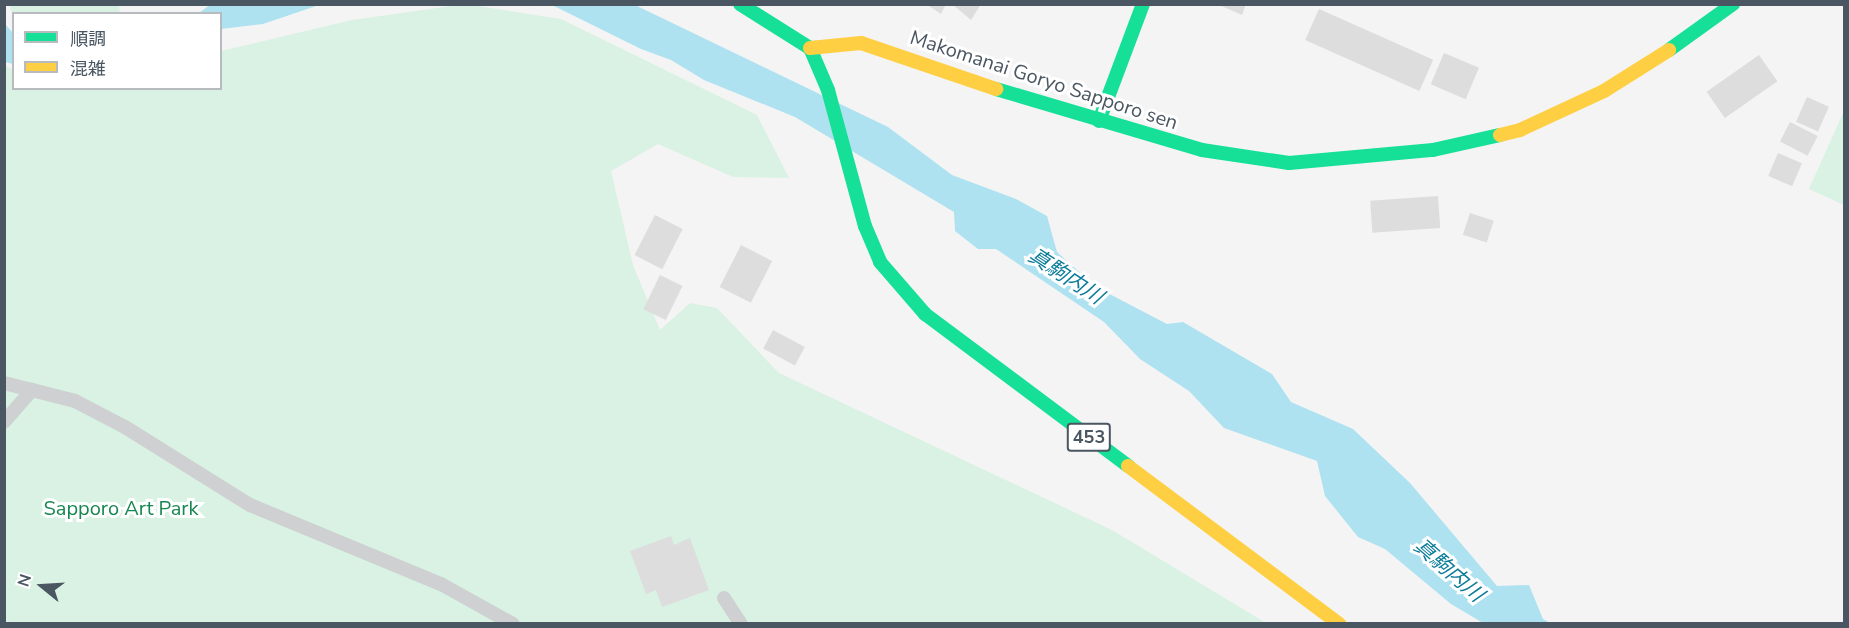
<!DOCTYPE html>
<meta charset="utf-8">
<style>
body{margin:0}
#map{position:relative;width:1849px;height:628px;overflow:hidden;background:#f4f4f4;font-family:"Nunito Sans","Noto Sans JP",sans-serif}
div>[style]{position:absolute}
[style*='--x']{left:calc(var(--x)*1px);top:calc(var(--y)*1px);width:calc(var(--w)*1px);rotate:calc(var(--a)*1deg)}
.green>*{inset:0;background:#d9f2e3}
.water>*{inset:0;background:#aee2f0}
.building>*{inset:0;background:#ddddde;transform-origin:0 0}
.lane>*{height:14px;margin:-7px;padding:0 7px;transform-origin:7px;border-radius:7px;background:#ced0d2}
.fast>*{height:14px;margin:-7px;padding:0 7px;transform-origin:7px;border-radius:7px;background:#16e098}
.slow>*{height:14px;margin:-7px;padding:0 7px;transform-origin:7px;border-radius:7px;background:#ffcf43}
span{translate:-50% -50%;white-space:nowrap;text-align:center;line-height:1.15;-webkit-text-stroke:6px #fff;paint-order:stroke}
.shield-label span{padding:2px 4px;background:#fff;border:2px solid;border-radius:4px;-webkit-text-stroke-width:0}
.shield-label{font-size:18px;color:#4a5661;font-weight:700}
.street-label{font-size:20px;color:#4a5661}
.park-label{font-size:20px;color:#17864f}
.water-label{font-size:21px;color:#0c7c9b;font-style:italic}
.frame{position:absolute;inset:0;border:6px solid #4a5661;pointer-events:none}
.legend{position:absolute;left:12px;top:12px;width:210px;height:78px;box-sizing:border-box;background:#fff;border:2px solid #b7bbc0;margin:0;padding:8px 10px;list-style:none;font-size:18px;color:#4a5661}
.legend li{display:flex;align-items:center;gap:12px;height:30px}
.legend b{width:30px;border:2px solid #b7bbc0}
.north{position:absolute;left:12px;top:556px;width:60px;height:60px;-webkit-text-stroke:4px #fff;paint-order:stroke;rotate:288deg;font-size:16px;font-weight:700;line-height:24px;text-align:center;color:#4a5661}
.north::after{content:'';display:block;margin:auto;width:21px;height:27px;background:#4a5661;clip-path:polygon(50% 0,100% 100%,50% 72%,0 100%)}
</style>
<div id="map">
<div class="green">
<div style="clip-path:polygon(465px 4px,561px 19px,757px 115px,789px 178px,733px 177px,658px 144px,611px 171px,633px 265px,660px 330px,690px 303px,717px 308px,779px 373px,1112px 530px,1266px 623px,5px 624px,5px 65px,13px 70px,14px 88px,220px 88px,221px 51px,352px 20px)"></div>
<div style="clip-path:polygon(9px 5px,119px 5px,120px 13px,13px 15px)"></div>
<div style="clip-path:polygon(1844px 111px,1844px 205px,1809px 189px)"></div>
</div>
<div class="water">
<div style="clip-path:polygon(211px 4px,319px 4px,319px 5px,263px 24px,221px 29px,220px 14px,199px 13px)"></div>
<div style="clip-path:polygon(552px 5px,635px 5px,888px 127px,952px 175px,1016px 199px,1047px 216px,1057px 252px,1096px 287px,1167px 324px,1183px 322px,1272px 374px,1291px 402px,1353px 429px,1410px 483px,1497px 586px,1529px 585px,1543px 619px,1550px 623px,1483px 623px,1451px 604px,1385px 549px,1358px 537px,1325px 496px,1317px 461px,1224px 428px,1189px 391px,1140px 359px,1104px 322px,996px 249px,978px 249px,955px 231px,954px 212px,795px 117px,704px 80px,671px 60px,641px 49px)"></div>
<div style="clip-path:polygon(5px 24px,13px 33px,13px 64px,5px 62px)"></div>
</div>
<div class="building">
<div style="clip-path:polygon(926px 4px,946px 4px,941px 14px)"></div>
<div style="clip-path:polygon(952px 4px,981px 4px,971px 20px)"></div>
<div style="clip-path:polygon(1217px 4px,1246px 4px,1242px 15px)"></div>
<div style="left:1319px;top:9px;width:125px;height:34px;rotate:24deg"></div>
<div style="left:1444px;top:53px;width:38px;height:34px;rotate:23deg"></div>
<div style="left:1759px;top:55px;width:32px;height:64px;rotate:55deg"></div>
<div style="left:1807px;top:97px;width:24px;height:27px;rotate:24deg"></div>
<div style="left:1790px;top:122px;width:31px;height:22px;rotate:27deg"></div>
<div style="left:1778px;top:153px;width:26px;height:25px;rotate:23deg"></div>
<div style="left:1438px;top:196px;width:32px;height:68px;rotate:86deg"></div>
<div style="left:1470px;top:213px;width:25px;height:23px;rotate:18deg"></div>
<div style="left:655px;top:215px;width:31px;height:45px;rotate:27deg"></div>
<div style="left:741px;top:245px;width:35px;height:47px;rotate:27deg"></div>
<div style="left:660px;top:275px;width:25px;height:38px;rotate:26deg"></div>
<div style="left:773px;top:330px;width:36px;height:21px;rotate:28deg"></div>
<div style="clip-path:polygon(671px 536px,674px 545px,690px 538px,709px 590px,662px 607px,656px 590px,646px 594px,630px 551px)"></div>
</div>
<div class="lane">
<div style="--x:4;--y:383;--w:73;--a:14.2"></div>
<div style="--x:75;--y:401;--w:56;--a:27.5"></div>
<div style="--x:125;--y:427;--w:147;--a:32"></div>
<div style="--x:250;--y:505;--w:207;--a:22.5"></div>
<div style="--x:441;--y:584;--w:82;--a:29.1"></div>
<div style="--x:4;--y:422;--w:43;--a:-48.8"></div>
<div style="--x:724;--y:598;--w:31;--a:57"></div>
</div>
<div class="fast">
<div style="--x:740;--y:4;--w:83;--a:32.2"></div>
<div style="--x:810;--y:48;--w:46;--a:66.8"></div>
<div style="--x:828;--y:90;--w:141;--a:74.8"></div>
<div style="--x:865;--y:226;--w:39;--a:67"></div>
<div style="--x:880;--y:262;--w:69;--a:49.1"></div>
<div style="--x:925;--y:314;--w:254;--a:36.8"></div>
<div style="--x:1669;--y:50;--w:79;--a:-35.7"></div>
<div style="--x:996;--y:89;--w:215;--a:16.5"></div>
<div style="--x:1202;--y:150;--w:88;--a:8.5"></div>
<div style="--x:1289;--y:163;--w:145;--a:-5.2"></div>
<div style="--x:1433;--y:150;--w:69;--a:-12.6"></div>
<div style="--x:1099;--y:121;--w:125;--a:-69.4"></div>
</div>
<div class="slow">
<div style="--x:810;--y:48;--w:51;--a:-5.6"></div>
<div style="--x:861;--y:43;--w:143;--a:18.8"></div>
<div style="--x:1500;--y:135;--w:21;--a:-14"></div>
<div style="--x:1520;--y:130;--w:93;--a:-24.9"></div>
<div style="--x:1604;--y:91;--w:77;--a:-32.2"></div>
<div style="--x:1128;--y:466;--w:264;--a:36.8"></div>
</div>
<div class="shield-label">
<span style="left:1089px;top:437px">453</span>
</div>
<div class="street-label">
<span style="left:1044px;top:80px;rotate:18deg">Makomanai Goryo Sapporo sen</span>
</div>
<div class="park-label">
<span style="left:121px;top:508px">Sapporo Art Park</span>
</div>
<div class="water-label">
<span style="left:1066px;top:276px;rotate:33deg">真駒内川</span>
<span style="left:1449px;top:570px;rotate:41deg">真駒内川</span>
</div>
<div class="frame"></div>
<ul class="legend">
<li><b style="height:8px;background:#16e098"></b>順調</li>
<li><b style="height:8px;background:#ffcf43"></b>混雑</li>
</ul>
<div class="north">N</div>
</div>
